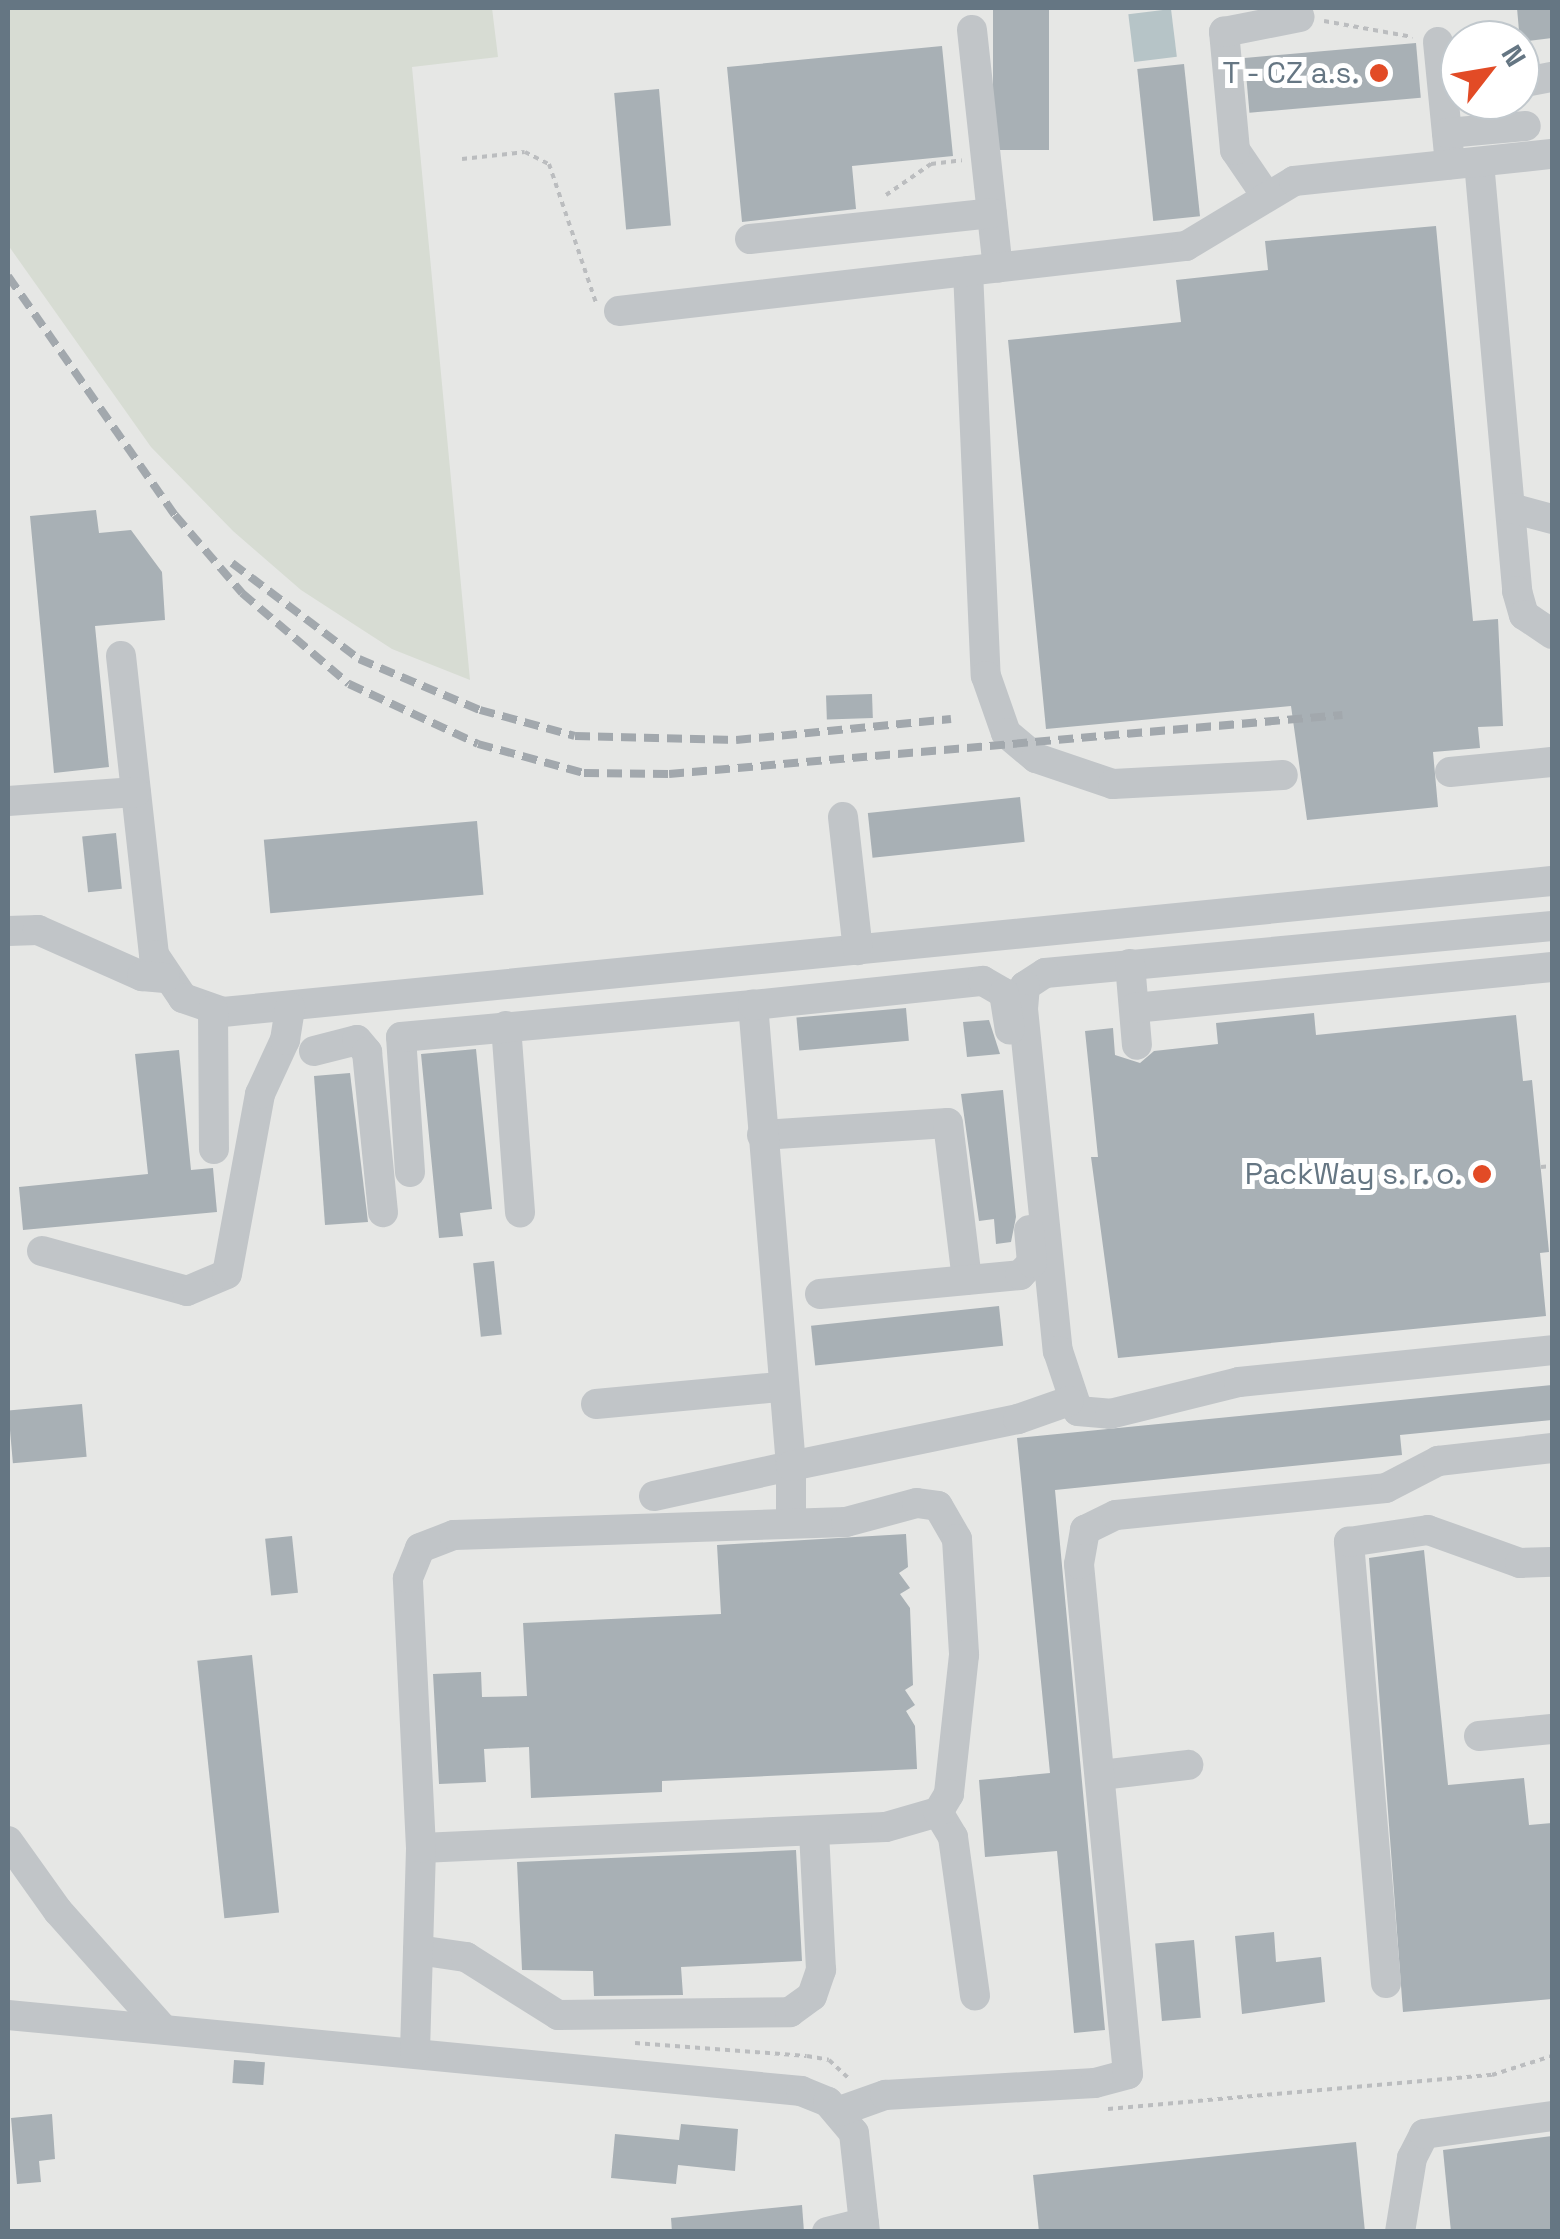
<!DOCTYPE html>
<style>
body{margin:0}
#map{position:relative;width:1560px;height:2239px;overflow:hidden;background:#f6f5f2;font-family:"Space Grotesk",sans-serif}
div>[style]{position:absolute}
[style*='--x']{left:calc(var(--x)*1px);top:calc(var(--y)*1px);width:calc(var(--w)*1px);rotate:calc(var(--a)*1deg)}
.built>*{inset:0;background:#e6e7e5}
.green>*{inset:0;background:#d7dcd3}
.water>*{inset:0;background:#b6c4c7;transform-origin:0 0}
.building>*{inset:0;background:#a8b0b5;transform-origin:0 0}
.path>*{height:4px;margin-top:-2px;transform-origin:0;background:repeating-linear-gradient(90deg,#bbbdbf 0 5px,transparent 0 10px)}
.minor>*{height:30px;margin:-15px;padding:0 15px;transform-origin:15px;border-radius:15px;background:#c1c5c8}
.rail>*{height:8px;margin-top:-4px;transform-origin:0;background:repeating-linear-gradient(90deg,#a2a8ad 0 15px,transparent 0 23px)}
.dots>*{width:28px;height:28px;translate:-50% -50%;box-sizing:border-box;border:5px solid #fff;border-radius:50%}
span{translate:-50% -50%;white-space:nowrap;text-align:center;line-height:1.15;-webkit-text-stroke:10px #fff;paint-order:stroke}
.poi-label{font-size:30px;color:#657683}
.right{translate:-100% -50%;text-align:right}
.frame{position:absolute;inset:0;border:10px solid #657683;pointer-events:none}
.north{position:absolute;left:1440px;top:20px;width:100px;height:100px;box-sizing:border-box;background:#fff;border:2px solid #c1c8cd;border-radius:50%;rotate:59deg;font-size:28px;font-weight:700;line-height:40px;text-align:center;color:#657683}
.north::after{content:'';display:block;margin:auto;width:35px;height:45px;background:#e24b26;clip-path:polygon(50% 0,100% 100%,50% 72%,0 100%)}
</style>
<div id="map">
<div class="built">
<div style="clip-path:polygon(evenodd,8px 8px,1552px 8px,1552px 2231px,8px 2231px,8px 8px,1460px 40px,1520px 40px,1520px 100px,1460px 100px,1460px 40px)"></div>
</div>
<div class="green">
<div style="clip-path:polygon(8px 8px,492px 8px,498px 57px,412px 67px,470px 680px,392px 649px,301px 590px,233px 531px,151px 447px,8px 245px)"></div>
</div>
<div class="water">
<div style="left:1171px;top:9px;width:48px;height:43px;rotate:83deg"></div>
</div>
<div class="building">
<div style="left:993px;top:8px;width:56px;height:142px"></div>
<div style="clip-path:polygon(1517px 8px,1552px 8px,1552px 38px,1520px 42px)"></div>
<div style="left:1416px;top:43px;width:55px;height:172px;rotate:85deg"></div>
<div style="clip-path:polygon(942px 46px,953px 156px,852px 166px,856px 209px,742px 222px,727px 67px)"></div>
<div style="left:1184px;top:64px;width:153px;height:47px;rotate:84deg"></div>
<div style="left:659px;top:89px;width:137px;height:45px;rotate:85deg"></div>
<div style="clip-path:polygon(1436px 226px,1473px 621px,1498px 619px,1503px 726px,1478px 727px,1480px 748px,1433px 752px,1438px 807px,1307px 820px,1291px 706px,1046px 729px,1008px 340px,1181px 322px,1176px 280px,1268px 270px,1265px 241px)"></div>
<div style="clip-path:polygon(96px 510px,99px 533px,131px 530px,162px 572px,165px 620px,95px 626px,109px 767px,54px 773px,30px 516px)"></div>
<div style="left:872px;top:694px;width:24px;height:46px;rotate:88deg"></div>
<div style="left:1020px;top:797px;width:45px;height:153px;rotate:84deg"></div>
<div style="left:477px;top:821px;width:74px;height:214px;rotate:85deg"></div>
<div style="left:116px;top:833px;width:56px;height:34px;rotate:84deg"></div>
<div style="left:906px;top:1008px;width:33px;height:110px;rotate:85deg"></div>
<div style="clip-path:polygon(1314px 1013px,1316px 1035px,1516px 1015px,1523px 1081px,1532px 1080px,1549px 1252px,1540px 1253px,1546px 1316px,1118px 1358px,1091px 1157px,1098px 1157px,1085px 1031px,1113px 1028px,1115px 1055px,1140px 1063px,1154px 1051px,1218px 1044px,1216px 1023px)"></div>
<div style="clip-path:polygon(989px 1020px,1000px 1054px,967px 1057px,963px 1022px)"></div>
<div style="clip-path:polygon(476px 1049px,492px 1209px,460px 1213px,463px 1236px,439px 1238px,421px 1054px)"></div>
<div style="clip-path:polygon(179px 1050px,191px 1170px,213px 1168px,217px 1212px,23px 1230px,19px 1187px,148px 1174px,135px 1054px)"></div>
<div style="clip-path:polygon(350px 1073px,368px 1222px,325px 1225px,314px 1076px)"></div>
<div style="clip-path:polygon(1003px 1090px,1016px 1217px,1011px 1242px,996px 1244px,994px 1219px,979px 1221px,961px 1094px)"></div>
<div style="left:494px;top:1261px;width:74px;height:21px;rotate:84deg"></div>
<div style="left:999px;top:1306px;width:40px;height:189px;rotate:84deg"></div>
<div style="clip-path:polygon(1552px 1385px,1552px 1420px,1400px 1435px,1402px 1455px,1055px 1490px,1105px 2030px,1074px 2033px,1057px 1851px,985px 1857px,979px 1780px,1050px 1773px,1017px 1438px)"></div>
<div style="left:82px;top:1404px;width:53px;height:74px;rotate:85deg"></div>
<div style="clip-path:polygon(906px 1534px,908px 1567px,899px 1573px,910px 1588px,900px 1594px,910px 1608px,913px 1685px,905px 1690px,915px 1705px,906px 1711px,915px 1726px,917px 1769px,662px 1781px,662px 1792px,531px 1798px,529px 1747px,484px 1749px,486px 1782px,439px 1784px,433px 1674px,481px 1672px,482px 1697px,527px 1696px,523px 1623px,721px 1614px,717px 1545px)"></div>
<div style="left:292px;top:1536px;width:57px;height:27px;rotate:84deg"></div>
<div style="clip-path:polygon(1424px 1550px,1448px 1785px,1524px 1778px,1529px 1825px,1552px 1823px,1552px 1999px,1403px 2012px,1369px 1558px)"></div>
<div style="left:252px;top:1655px;width:259px;height:55px;rotate:84deg"></div>
<div style="clip-path:polygon(796px 1850px,802px 1961px,681px 1967px,683px 1995px,594px 1996px,593px 1971px,522px 1970px,517px 1862px)"></div>
<div style="clip-path:polygon(1274px 1932px,1276px 1962px,1321px 1957px,1325px 2002px,1242px 2014px,1235px 1936px)"></div>
<div style="left:1194px;top:1940px;width:78px;height:39px;rotate:85deg"></div>
<div style="left:234px;top:2060px;width:31px;height:23px;rotate:4deg"></div>
<div style="clip-path:polygon(52px 2114px,55px 2159px,39px 2161px,41px 2182px,17px 2184px,11px 2118px)"></div>
<div style="clip-path:polygon(681px 2124px,738px 2129px,735px 2171px,678px 2165px,676px 2184px,611px 2178px,615px 2134px,679px 2140px)"></div>
<div style="clip-path:polygon(1552px 2136px,1552px 2232px,1451px 2232px,1443px 2150px)"></div>
<div style="clip-path:polygon(1356px 2142px,1365px 2232px,1039px 2232px,1033px 2175px)"></div>
<div style="clip-path:polygon(802px 2205px,804px 2232px,672px 2232px,671px 2218px)"></div>
</div>
<div class="path">
<div style="--x:1324;--y:21;--w:90;--a:10.2"></div>
<div style="--x:462;--y:159;--w:63;--a:-6.3"></div>
<div style="--x:525;--y:152;--w:27;--a:27"></div>
<div style="--x:549;--y:164;--w:147;--a:71.3"></div>
<div style="--x:886;--y:195;--w:55;--a:-34.6"></div>
<div style="--x:931;--y:164;--w:31;--a:-7"></div>
<div style="--x:1541;--y:1167;--w:11;--a:-5"></div>
<div style="--x:635;--y:2043;--w:172;--a:4.3"></div>
<div style="--x:807;--y:2056;--w:22;--a:10"></div>
<div style="--x:829;--y:2060;--w:26;--a:43"></div>
<div style="--x:1108;--y:2109;--w:386;--a:-5.1"></div>
<div style="--x:1492;--y:2075;--w:63;--a:-17.6"></div>
</div>
<div class="minor">
<div style="--x:972;--y:30;--w:239;--a:83.8"></div>
<div style="--x:1438;--y:42;--w:123;--a:84.4"></div>
<div style="--x:1520;--y:83;--w:33;--a:-11"></div>
<div style="--x:1447;--y:133;--w:79;--a:-5.1"></div>
<div style="--x:1479;--y:162;--w:431;--a:84.9"></div>
<div style="--x:1517;--y:591;--w:25;--a:74"></div>
<div style="--x:1524;--y:615;--w:34;--a:34"></div>
<div style="--x:1265;--y:194;--w:53;--a:-124.3"></div>
<div style="--x:1235;--y:150;--w:119;--a:-95.3"></div>
<div style="--x:1224;--y:32;--w:77;--a:-11.2"></div>
<div style="--x:750;--y:239;--w:243;--a:-6.1"></div>
<div style="--x:968;--y:271;--w:405;--a:87.5"></div>
<div style="--x:986;--y:676;--w:60;--a:70.7"></div>
<div style="--x:1006;--y:733;--w:39;--a:40"></div>
<div style="--x:1036;--y:758;--w:81;--a:18.7"></div>
<div style="--x:1113;--y:784;--w:170;--a:-3"></div>
<div style="--x:619;--y:311;--w:571;--a:-6.54"></div>
<div style="--x:1186;--y:246;--w:126;--a:-31"></div>
<div style="--x:1294;--y:181;--w:259;--a:-6"></div>
<div style="--x:1511;--y:508;--w:42;--a:15"></div>
<div style="--x:121;--y:656;--w:301;--a:83.7"></div>
<div style="--x:154;--y:955;--w:52;--a:56"></div>
<div style="--x:183;--y:998;--w:42;--a:19.3"></div>
<div style="--x:223;--y:1012;--w:1335;--a:-5.63"></div>
<div style="--x:1450;--y:772;--w:102;--a:-5.6"></div>
<div style="--x:8;--y:801;--w:128;--a:-4"></div>
<div style="--x:843;--y:817;--w:134;--a:83.6"></div>
<div style="--x:1552;--y:926;--w:509;--a:174.7"></div>
<div style="--x:1045;--y:973;--w:24;--a:147"></div>
<div style="--x:1025;--y:986;--w:23;--a:95"></div>
<div style="--x:1023;--y:1009;--w:344;--a:84.2"></div>
<div style="--x:1058;--y:1351;--w:63;--a:71.6"></div>
<div style="--x:1078;--y:1411;--w:32;--a:5"></div>
<div style="--x:1110;--y:1414;--w:133;--a:-13.9"></div>
<div style="--x:1239;--y:1382;--w:315;--a:-5.8"></div>
<div style="--x:8;--y:931;--w:30;--a:-2"></div>
<div style="--x:38;--y:930;--w:114;--a:23.9"></div>
<div style="--x:142;--y:976;--w:23;--a:5"></div>
<div style="--x:1130;--y:964;--w:81;--a:85.1"></div>
<div style="--x:1134;--y:1008;--w:420;--a:-5.6"></div>
<div style="--x:213;--y:1010;--w:139;--a:89.6"></div>
<div style="--x:506;--y:1026;--w:187;--a:85.7"></div>
<div style="--x:314;--y:1051;--w:44;--a:-14.3"></div>
<div style="--x:357;--y:1040;--w:16;--a:50"></div>
<div style="--x:367;--y:1052;--w:161;--a:84.3"></div>
<div style="--x:762;--y:1135;--w:186;--a:-3.7"></div>
<div style="--x:948;--y:1123;--w:158;--a:83.1"></div>
<div style="--x:410;--y:1172;--w:135;--a:-93.8"></div>
<div style="--x:401;--y:1037;--w:353;--a:-5.2"></div>
<div style="--x:42;--y:1251;--w:150;--a:15.4"></div>
<div style="--x:187;--y:1291;--w:43;--a:-23"></div>
<div style="--x:227;--y:1274;--w:183;--a:-79.6"></div>
<div style="--x:260;--y:1094;--w:60;--a:-65.2"></div>
<div style="--x:285;--y:1040;--w:33;--a:-81"></div>
<div style="--x:820;--y:1294;--w:201;--a:-5.4"></div>
<div style="--x:1020;--y:1275;--w:17;--a:-45"></div>
<div style="--x:1032;--y:1263;--w:33;--a:-95"></div>
<div style="--x:596;--y:1404;--w:185;--a:-5.3"></div>
<div style="--x:654;--y:1496;--w:140;--a:-12.4"></div>
<div style="--x:791;--y:1466;--w:463;--a:-94.7"></div>
<div style="--x:753;--y:1005;--w:231;--a:-6"></div>
<div style="--x:983;--y:981;--w:24;--a:30"></div>
<div style="--x:1004;--y:993;--w:37;--a:81"></div>
<div style="--x:791;--y:1523;--w:57;--a:-90"></div>
<div style="--x:791;--y:1466;--w:232;--a:-11.7"></div>
<div style="--x:1018;--y:1419;--w:54;--a:-19.4"></div>
<div style="--x:1479;--y:1736;--w:73;--a:-5.5"></div>
<div style="--x:1101;--y:1775;--w:88;--a:-6.6"></div>
<div style="--x:8;--y:1841;--w:86;--a:54.5"></div>
<div style="--x:58;--y:1911;--w:158;--a:48.3"></div>
<div style="--x:421;--y:1848;--w:465;--a:-2.6"></div>
<div style="--x:886;--y:1827;--w:54;--a:-16.1"></div>
<div style="--x:418;--y:1950;--w:49;--a:8.3"></div>
<div style="--x:466;--y:1957;--w:109;--a:32.2"></div>
<div style="--x:558;--y:2015;--w:232;--a:-0.7"></div>
<div style="--x:790;--y:2012;--w:27;--a:-36"></div>
<div style="--x:812;--y:1996;--w:28;--a:-71"></div>
<div style="--x:821;--y:1970;--w:139;--a:-92.9"></div>
<div style="--x:1386;--y:1983;--w:443;--a:-94.8"></div>
<div style="--x:1349;--y:1542;--w:80;--a:-8.6"></div>
<div style="--x:1428;--y:1530;--w:98;--a:19.7"></div>
<div style="--x:1520;--y:1563;--w:32;--a:-2"></div>
<div style="--x:8;--y:2015;--w:797;--a:5.47"></div>
<div style="--x:801;--y:2091;--w:29;--a:22"></div>
<div style="--x:828;--y:2102;--w:40;--a:50"></div>
<div style="--x:854;--y:2133;--w:100;--a:83.7"></div>
<div style="--x:415;--y:2051;--w:203;--a:-88.3"></div>
<div style="--x:421;--y:1848;--w:270;--a:-92.8"></div>
<div style="--x:408;--y:1578;--w:32;--a:-68"></div>
<div style="--x:420;--y:1548;--w:36;--a:-21"></div>
<div style="--x:454;--y:1535;--w:392;--a:-1.9"></div>
<div style="--x:846;--y:1522;--w:73;--a:-15"></div>
<div style="--x:917;--y:1503;--w:21;--a:8"></div>
<div style="--x:938;--y:1506;--w:38;--a:60"></div>
<div style="--x:957;--y:1539;--w:116;--a:86.5"></div>
<div style="--x:964;--y:1655;--w:140;--a:96.2"></div>
<div style="--x:949;--y:1794;--w:21;--a:121"></div>
<div style="--x:938;--y:1812;--w:29;--a:59"></div>
<div style="--x:953;--y:1837;--w:160;--a:82.1"></div>
<div style="--x:840;--y:2111;--w:48;--a:-19.6"></div>
<div style="--x:885;--y:2095;--w:210;--a:-3.3"></div>
<div style="--x:1095;--y:2083;--w:34;--a:-15"></div>
<div style="--x:1128;--y:2074;--w:512;--a:-95.49"></div>
<div style="--x:1079;--y:1564;--w:35;--a:-80"></div>
<div style="--x:1085;--y:1530;--w:34;--a:-26"></div>
<div style="--x:1116;--y:1515;--w:271;--a:-5.7"></div>
<div style="--x:1386;--y:1488;--w:59;--a:-27.4"></div>
<div style="--x:1438;--y:1461;--w:115;--a:-6.5"></div>
<div style="--x:827;--y:2232;--w:38;--a:-14"></div>
<div style="--x:1400;--y:2232;--w:75;--a:-80.8"></div>
<div style="--x:1412;--y:2158;--w:27;--a:-63"></div>
<div style="--x:1424;--y:2134;--w:129;--a:-8"></div>
</div>
<div class="rail">
<div style="--x:8;--y:276;--w:292;--a:55.1"></div>
<div style="--x:175;--y:515;--w:103;--a:49.3"></div>
<div style="--x:242;--y:593;--w:140;--a:40.4"></div>
<div style="--x:349;--y:684;--w:142;--a:24.9"></div>
<div style="--x:478;--y:744;--w:110;--a:15.3"></div>
<div style="--x:584;--y:773;--w:85;--a:0.7"></div>
<div style="--x:669;--y:774;--w:676;--a:-5.01"></div>
<div style="--x:232;--y:563;--w:159;--a:37.1"></div>
<div style="--x:359;--y:659;--w:131;--a:22.9"></div>
<div style="--x:480;--y:710;--w:98;--a:15.3"></div>
<div style="--x:575;--y:736;--w:161;--a:1.4"></div>
<div style="--x:736;--y:740;--w:216;--a:-5.6"></div>
</div>
<div class="dots">
<div style="left:1379px;top:73px;background:#e24b26"></div>
<div style="left:1482px;top:1174px;background:#e24b26"></div>
</div>
<div class="poi-label">
<span class="right" style="left:1359px;top:73px">T - CZ a.s.</span>
<span class="right" style="left:1462px;top:1174px">PackWay s. r. o.</span>
</div>
<div class="frame"></div>
<div class="north">N</div>
</div>
